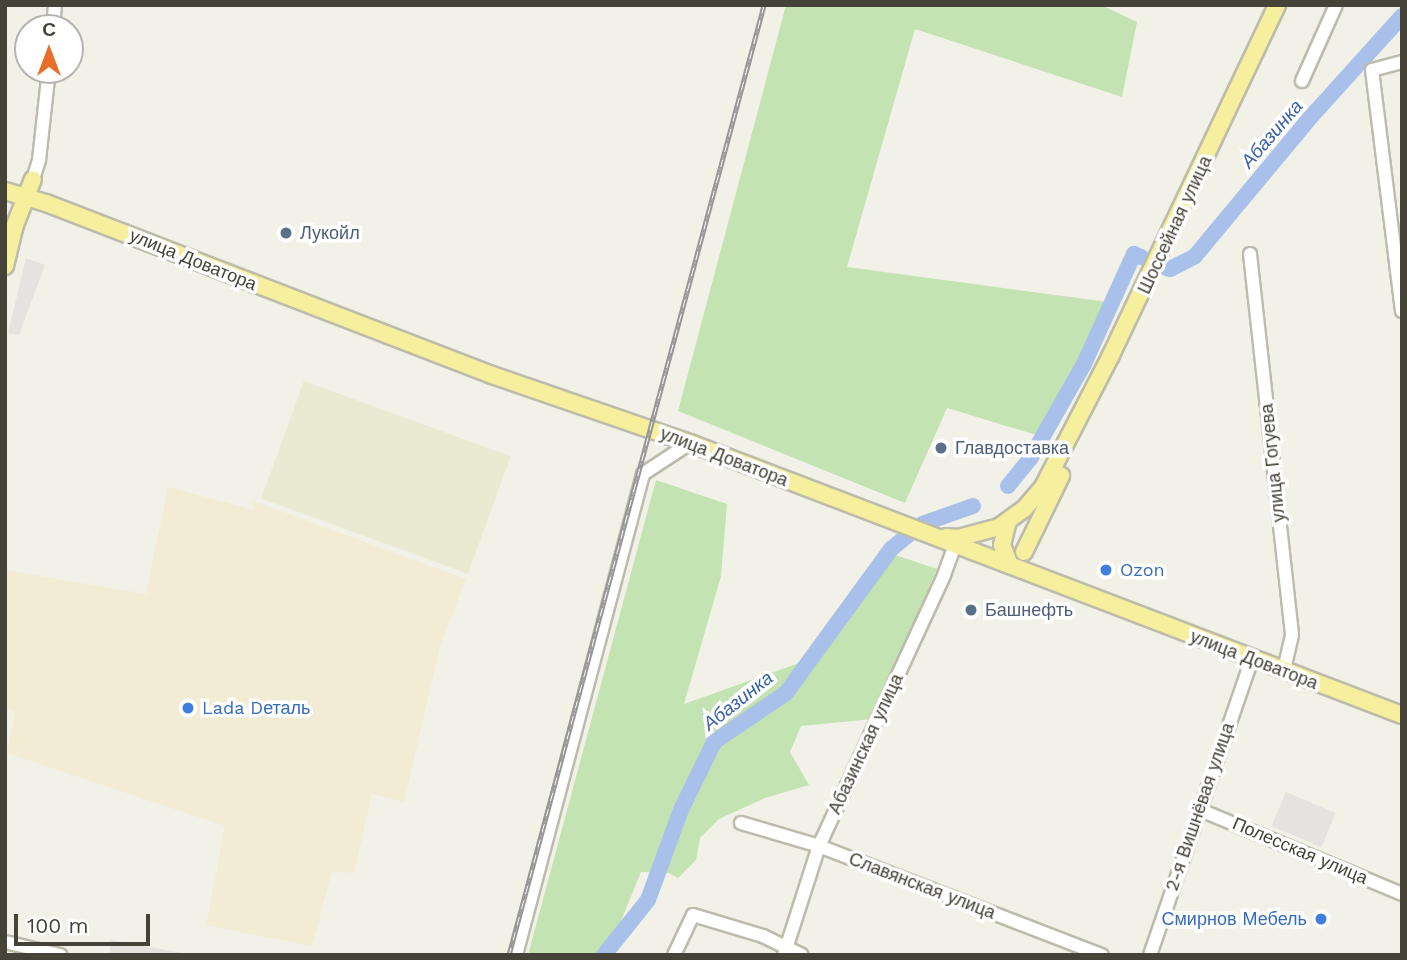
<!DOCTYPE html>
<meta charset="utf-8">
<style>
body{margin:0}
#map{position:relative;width:1407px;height:960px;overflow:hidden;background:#f2f1e7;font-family:"Work Sans",sans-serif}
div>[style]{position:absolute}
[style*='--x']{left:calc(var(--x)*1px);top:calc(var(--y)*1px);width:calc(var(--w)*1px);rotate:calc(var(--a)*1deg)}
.commercial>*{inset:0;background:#f2ecd4}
.education>*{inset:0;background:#eae9d2;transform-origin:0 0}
.green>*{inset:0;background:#c3e3b3}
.parking>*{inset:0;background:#e4e3df;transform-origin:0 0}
.river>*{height:16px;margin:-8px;padding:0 8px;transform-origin:8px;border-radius:8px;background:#a9c1ea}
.roads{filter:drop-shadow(2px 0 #bdbbab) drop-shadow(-2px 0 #bdbbab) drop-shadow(0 2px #bdbbab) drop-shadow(0 -2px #bdbbab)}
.minor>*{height:12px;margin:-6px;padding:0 6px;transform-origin:6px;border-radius:6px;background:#fff}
.major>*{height:16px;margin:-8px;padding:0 8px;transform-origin:8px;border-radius:8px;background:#f6ef9d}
.rail>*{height:5px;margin-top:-2.5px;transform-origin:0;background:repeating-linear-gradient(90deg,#fff 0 8px,#969696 0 16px);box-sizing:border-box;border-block:2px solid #969696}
.dots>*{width:19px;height:19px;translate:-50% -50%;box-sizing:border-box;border:4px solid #fff;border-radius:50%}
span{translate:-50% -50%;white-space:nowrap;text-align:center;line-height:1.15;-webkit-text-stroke:7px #fff;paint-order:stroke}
.street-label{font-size:18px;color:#454237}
.service-label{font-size:18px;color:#4e5e75}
.left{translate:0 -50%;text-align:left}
.shop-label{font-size:18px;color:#366cbe}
.right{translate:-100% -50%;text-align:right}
.water-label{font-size:19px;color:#3961a8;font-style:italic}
.frame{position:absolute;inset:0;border:7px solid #454237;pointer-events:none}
.north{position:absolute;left:14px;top:14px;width:70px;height:70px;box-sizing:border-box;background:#fff;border:2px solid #b5b3af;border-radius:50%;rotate:0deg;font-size:19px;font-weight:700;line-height:28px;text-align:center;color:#454237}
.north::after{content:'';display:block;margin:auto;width:24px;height:32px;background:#e86e29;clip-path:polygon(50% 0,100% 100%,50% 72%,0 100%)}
.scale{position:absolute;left:14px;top:914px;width:136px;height:32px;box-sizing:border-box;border:4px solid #454237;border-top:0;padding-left:9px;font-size:21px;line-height:24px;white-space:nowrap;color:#454237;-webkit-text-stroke:5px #fff;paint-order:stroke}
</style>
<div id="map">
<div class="commercial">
<div style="clip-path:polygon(168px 487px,254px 510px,253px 501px,466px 579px,440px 646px,404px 802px,372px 794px,354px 873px,332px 871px,312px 946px,206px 925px,225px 826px,7px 753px,15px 712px,5px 709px,5px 570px,146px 594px)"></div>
</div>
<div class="education">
<div style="left:304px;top:381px;width:220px;height:125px;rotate:20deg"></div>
</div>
<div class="green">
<div style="clip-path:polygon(786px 5px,1101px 5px,1137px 22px,1122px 97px,915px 29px,847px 267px,1108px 302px,1040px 436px,947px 408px,905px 503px,678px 411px)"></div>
<div style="clip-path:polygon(656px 480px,727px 504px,721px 576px,684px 704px,799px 663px,852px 597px,881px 550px,937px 569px,911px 628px,896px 679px,873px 719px,801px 726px,790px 752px,809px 785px,765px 798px,719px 819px,700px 838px,696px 860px,678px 878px,669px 873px,641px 872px,607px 955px,528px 955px)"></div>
</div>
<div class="parking">
<div style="clip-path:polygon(26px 258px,45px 265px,19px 335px,8px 333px)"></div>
<div style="left:1286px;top:792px;width:54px;height:37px;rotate:23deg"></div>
<div style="clip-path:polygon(111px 940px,112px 940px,193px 955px,109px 955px)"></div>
</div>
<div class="river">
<div style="--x:1166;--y:268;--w:4;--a:14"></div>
<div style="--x:1170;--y:269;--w:28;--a:-27"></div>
<div style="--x:1195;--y:256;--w:178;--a:-50.2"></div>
<div style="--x:1309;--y:119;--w:139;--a:-47.9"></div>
<div style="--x:1008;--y:486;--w:35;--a:-51"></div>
<div style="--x:1030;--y:459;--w:109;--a:-60.4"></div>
<div style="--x:1084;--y:364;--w:121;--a:-65.6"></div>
<div style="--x:1134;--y:254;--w:8;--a:23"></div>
<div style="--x:922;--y:524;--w:54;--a:-19.4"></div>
<div style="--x:604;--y:955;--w:70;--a:-51.3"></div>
<div style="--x:648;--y:900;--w:96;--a:-69.9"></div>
<div style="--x:681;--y:810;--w:76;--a:-64.1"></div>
<div style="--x:714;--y:742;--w:87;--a:-34.2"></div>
<div style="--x:786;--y:693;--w:178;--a:-53.9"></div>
<div style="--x:891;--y:549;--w:22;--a:-39"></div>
</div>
<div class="roads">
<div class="minor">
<div style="--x:53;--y:28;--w:23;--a:-85"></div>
<div style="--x:1402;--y:62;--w:31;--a:165"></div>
<div style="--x:1372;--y:70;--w:243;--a:82.9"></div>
<div style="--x:1302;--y:81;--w:83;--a:-65.9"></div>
<div style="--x:33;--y:179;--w:20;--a:-72"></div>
<div style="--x:39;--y:160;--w:91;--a:-83.7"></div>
<div style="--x:1250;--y:254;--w:383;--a:83.7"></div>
<div style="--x:1292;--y:635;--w:37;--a:103"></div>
<div style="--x:1198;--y:809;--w:221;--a:22.6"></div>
<div style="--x:741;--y:823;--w:81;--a:16.4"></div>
<div style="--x:819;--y:846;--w:303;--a:21.1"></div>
<div style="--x:5;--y:942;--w:57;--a:13.3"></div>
<div style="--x:516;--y:955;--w:497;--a:-75.2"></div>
<div style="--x:643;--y:474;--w:56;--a:-33.4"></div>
<div style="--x:674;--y:955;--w:44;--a:-64.6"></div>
<div style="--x:693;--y:915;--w:73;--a:16.7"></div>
<div style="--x:763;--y:936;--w:43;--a:26"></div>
<div style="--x:784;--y:955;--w:114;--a:-72.2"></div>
<div style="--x:819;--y:846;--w:298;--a:-65.2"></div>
<div style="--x:944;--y:575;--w:32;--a:-70"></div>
<div style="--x:1150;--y:955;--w:313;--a:-71"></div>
</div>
<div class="major">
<div style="--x:5;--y:191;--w:43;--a:16.3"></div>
<div style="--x:46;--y:203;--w:478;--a:21.1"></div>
<div style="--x:492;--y:375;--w:209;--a:19"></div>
<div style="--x:690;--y:443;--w:762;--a:20.91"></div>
<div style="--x:5;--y:266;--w:42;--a:-76.3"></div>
<div style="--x:15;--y:225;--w:49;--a:-68.6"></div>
<div style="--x:1008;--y:521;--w:25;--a:104"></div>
<div style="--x:1002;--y:545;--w:22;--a:68"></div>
<div style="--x:946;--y:537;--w:12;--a:5"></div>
<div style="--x:958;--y:538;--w:42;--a:-15"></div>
<div style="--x:999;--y:527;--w:31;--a:-36"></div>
<div style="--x:1024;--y:509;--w:29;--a:-49"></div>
<div style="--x:1043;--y:487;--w:148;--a:-62.7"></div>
<div style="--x:1111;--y:355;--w:387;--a:-64.6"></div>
<div style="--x:1024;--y:552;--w:85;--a:-64"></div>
</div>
</div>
<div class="rail">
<div style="--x:509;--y:955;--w:984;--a:-74.97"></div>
</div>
<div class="dots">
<div style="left:286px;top:233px;background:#5c6f8a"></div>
<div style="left:941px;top:448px;background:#5c6f8a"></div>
<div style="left:1106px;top:570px;background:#3f7fe0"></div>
<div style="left:971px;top:610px;background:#5c6f8a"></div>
<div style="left:188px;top:708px;background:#3f7fe0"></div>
<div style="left:1321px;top:919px;background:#3f7fe0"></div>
</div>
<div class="street-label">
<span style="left:1175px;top:225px;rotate:-65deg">Шоссейная улица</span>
<span style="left:193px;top:260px;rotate:22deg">улица Доватора</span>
<span style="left:724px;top:457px;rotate:21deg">улица Доватора</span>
<span style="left:1273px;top:463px;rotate:-96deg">улица Гогуева</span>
<span style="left:1254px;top:660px;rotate:21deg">улица Доватора</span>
<span style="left:866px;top:744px;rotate:-65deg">Абазинская улица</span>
<span style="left:1200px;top:807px;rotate:-71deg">2-я Вишнёвая улица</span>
<span style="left:1300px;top:851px;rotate:23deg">Полесская улица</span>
<span style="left:922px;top:886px;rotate:21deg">Славянская улица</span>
</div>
<div class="service-label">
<span class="left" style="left:300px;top:233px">Лукойл</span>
<span class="left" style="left:955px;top:448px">Главдоставка</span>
<span class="left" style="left:985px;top:610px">Башнефть</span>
</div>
<div class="shop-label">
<span class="left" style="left:1120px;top:570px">Ozon</span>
<span class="left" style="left:202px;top:708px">Lada Dеталь</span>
<span class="right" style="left:1307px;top:919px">Смирнов Мебель</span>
</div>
<div class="water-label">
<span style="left:1272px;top:134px;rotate:-49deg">Абазинка</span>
<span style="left:738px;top:701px;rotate:-38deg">Абазинка</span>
</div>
<div class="frame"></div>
<div class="north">С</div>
<div class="scale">100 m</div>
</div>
